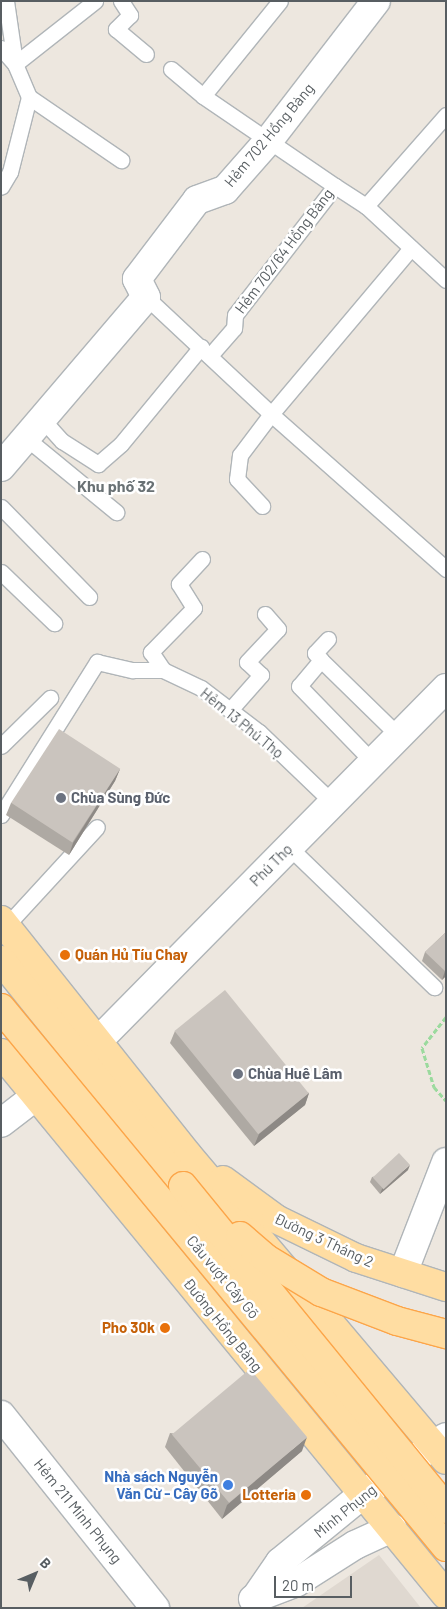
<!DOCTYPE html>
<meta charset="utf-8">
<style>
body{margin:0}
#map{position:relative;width:447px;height:1609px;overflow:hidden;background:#ede7df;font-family:Barlow,sans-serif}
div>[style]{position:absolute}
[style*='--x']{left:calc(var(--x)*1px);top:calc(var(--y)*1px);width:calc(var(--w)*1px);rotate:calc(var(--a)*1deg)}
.education>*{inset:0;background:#dfd8d0}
.path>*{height:3px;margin-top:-1.5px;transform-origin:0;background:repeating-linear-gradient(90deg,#9bda9e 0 5px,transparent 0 7.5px)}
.roads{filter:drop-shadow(1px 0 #b0b5b8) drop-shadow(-1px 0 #b0b5b8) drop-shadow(0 1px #b0b5b8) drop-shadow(0 -1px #b0b5b8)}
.service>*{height:15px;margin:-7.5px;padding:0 7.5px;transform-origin:7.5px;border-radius:7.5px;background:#fff}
.minor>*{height:28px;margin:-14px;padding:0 14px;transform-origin:14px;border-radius:14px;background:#fff}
.secondary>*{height:28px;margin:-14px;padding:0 14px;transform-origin:14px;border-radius:14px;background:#fff}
.primary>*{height:28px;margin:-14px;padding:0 14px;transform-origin:14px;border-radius:14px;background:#ffdda2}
.bridges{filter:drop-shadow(1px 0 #fca549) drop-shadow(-1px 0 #fca549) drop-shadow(0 1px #fca549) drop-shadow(0 -1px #fca549)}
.primary-bridge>*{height:28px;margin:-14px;padding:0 14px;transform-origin:14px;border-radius:14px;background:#ffdda2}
.wall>*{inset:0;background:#aea9a3}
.shaded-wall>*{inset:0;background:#8d8985}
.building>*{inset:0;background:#cac4be;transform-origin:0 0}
.dots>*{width:14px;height:14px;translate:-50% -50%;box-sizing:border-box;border:2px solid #fff;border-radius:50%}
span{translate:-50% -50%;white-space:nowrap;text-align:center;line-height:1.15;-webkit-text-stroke:5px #fff;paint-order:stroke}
.street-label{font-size:15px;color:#585e62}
.worship-label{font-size:15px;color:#5b616d;font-weight:700}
.left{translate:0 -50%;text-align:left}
.food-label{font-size:15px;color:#c56008;font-weight:700}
.right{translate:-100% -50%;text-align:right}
.shop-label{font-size:15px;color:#366cbe;font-weight:700}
.neighbourhood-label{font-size:16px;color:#697174;font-weight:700}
.frame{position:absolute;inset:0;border:2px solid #585e62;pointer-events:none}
.north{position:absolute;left:10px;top:1549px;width:50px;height:50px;-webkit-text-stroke:4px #fff;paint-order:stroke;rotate:45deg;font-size:14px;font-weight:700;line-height:20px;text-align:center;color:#585e62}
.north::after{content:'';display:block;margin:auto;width:18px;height:22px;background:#585e62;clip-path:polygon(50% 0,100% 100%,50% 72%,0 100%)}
.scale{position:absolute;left:274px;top:1576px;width:78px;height:22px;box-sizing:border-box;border:2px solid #585e62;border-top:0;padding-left:6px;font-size:15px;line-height:18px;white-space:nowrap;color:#585e62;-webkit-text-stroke:4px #fff;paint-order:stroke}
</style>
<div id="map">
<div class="education">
<div style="clip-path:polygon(379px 1555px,421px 1608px,302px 1608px)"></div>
</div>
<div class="path">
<div style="--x:446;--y:1017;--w:39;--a:128"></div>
<div style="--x:422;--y:1048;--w:41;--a:72.9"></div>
<div style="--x:434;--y:1087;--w:18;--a:49"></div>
</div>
<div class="roads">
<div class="service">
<div style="--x:6;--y:1;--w:63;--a:81.7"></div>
<div style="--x:121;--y:1;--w:17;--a:57"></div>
<div style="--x:130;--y:15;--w:20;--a:135"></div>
<div style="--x:116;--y:29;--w:39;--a:40"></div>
<div style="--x:1;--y:48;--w:21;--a:49"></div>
<div style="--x:15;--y:64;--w:36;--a:67"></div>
<div style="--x:29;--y:97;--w:77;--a:104.2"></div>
<div style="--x:10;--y:172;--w:17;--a:121"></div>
<div style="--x:15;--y:64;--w:102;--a:-38.2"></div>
<div style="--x:171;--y:69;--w:42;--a:40.2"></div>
<div style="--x:203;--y:96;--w:160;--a:34.3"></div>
<div style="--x:335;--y:186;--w:163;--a:127.8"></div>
<div style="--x:235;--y:315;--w:13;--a:94"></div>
<div style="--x:234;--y:328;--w:37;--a:131"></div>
<div style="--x:203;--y:96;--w:122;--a:-51"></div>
<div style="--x:29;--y:97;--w:112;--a:34.4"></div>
<div style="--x:335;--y:186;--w:37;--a:33"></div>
<div style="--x:366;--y:206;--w:109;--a:42.8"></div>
<div style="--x:366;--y:206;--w:121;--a:-48.7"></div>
<div style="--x:411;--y:248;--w:217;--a:130.1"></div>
<div style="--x:271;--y:414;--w:234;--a:41.5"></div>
<div style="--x:146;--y:297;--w:171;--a:43.1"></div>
<div style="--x:271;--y:414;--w:51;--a:127.1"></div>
<div style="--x:240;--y:455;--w:24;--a:97"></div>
<div style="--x:237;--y:479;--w:37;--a:47"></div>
<div style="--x:42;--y:419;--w:30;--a:48"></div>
<div style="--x:62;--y:441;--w:43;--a:32.6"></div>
<div style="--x:98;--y:464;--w:30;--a:-41"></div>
<div style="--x:121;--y:444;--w:126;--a:-50.5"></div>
<div style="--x:26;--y:438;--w:117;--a:39.4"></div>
<div style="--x:1;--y:507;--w:126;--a:45.6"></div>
<div style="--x:202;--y:559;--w:34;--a:133"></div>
<div style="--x:179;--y:584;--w:28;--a:58"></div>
<div style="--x:194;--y:608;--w:62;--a:134.3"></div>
<div style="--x:151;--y:652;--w:22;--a:56"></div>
<div style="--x:163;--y:670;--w:42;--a:25.3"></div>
<div style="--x:201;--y:688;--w:73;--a:37.2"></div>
<div style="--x:259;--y:732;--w:103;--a:43.8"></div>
<div style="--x:1;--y:572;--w:74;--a:43.9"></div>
<div style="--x:328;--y:639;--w:19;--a:133"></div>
<div style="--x:315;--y:653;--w:9;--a:49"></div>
<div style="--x:321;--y:660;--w:34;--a:130"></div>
<div style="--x:299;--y:686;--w:106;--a:45.8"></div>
<div style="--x:321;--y:660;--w:109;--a:44.3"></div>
<div style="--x:230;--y:710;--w:47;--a:-48.5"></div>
<div style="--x:261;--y:675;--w:19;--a:-137"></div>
<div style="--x:247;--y:662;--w:45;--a:-46.8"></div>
<div style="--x:278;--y:629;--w:20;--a:-131"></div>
<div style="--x:1;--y:746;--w:69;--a:-44.4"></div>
<div style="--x:1;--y:815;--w:181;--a:-57.9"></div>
<div style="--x:97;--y:662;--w:37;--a:13"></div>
<div style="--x:133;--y:670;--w:30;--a:0"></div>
<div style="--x:289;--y:847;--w:202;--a:44"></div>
<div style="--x:6;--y:926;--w:134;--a:-47.4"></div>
</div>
<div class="minor">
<div style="--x:1;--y:467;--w:223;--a:-49.5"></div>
<div style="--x:146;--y:297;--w:20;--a:-117"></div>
<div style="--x:137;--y:279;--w:99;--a:-52.8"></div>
<div style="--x:197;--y:200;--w:30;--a:-20"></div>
<div style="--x:225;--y:190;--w:67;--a:-48.7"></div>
<div style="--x:269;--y:140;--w:175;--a:-52.4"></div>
<div style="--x:1;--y:1123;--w:44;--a:-37.6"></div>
<div style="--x:403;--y:1273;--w:119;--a:-68.8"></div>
<div style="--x:1;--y:1415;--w:247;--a:51.4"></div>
</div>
<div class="secondary">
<div style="--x:97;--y:1042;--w:497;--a:-45.4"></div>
<div style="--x:256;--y:1597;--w:42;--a:-55.6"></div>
<div style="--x:280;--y:1562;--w:106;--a:-39.3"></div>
<div style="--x:362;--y:1495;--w:102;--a:-34.6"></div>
<div style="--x:253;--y:1599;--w:47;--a:-21.1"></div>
<div style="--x:297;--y:1582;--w:69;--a:-32.5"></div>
<div style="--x:355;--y:1545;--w:41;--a:-24.7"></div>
</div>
<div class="primary">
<div style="--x:1;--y:920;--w:300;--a:51.5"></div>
<div style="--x:188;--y:1155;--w:399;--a:49.8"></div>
<div style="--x:1;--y:960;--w:290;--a:51.2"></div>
<div style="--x:1;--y:1053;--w:701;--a:50.61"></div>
<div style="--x:223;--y:1180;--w:66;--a:36.3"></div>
<div style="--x:276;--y:1219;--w:89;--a:26"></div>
<div style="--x:356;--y:1258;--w:95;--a:17.9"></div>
</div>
</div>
<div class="bridges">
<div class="primary-bridge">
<div style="--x:1;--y:1008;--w:699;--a:50.46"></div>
<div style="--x:183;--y:1186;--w:417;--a:50.8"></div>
<div style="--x:240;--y:1236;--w:33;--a:41"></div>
<div style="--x:265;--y:1258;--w:66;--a:31.3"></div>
<div style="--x:321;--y:1292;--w:81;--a:20.9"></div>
<div style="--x:397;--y:1321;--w:51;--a:14.9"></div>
</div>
</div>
<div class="wall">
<div style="clip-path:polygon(120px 769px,115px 781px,69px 855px,6px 815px,11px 803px)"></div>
<div style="clip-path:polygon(446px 932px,446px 976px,442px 980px,422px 961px,425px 952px)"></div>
<div style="clip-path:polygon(175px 1031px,309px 1093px,305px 1105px,254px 1146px,170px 1043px)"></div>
<div style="clip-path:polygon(408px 1170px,380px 1194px,370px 1182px,372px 1177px)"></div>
<div style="clip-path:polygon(170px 1433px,302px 1451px,222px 1519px,165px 1447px)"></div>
</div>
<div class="shaded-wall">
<div style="clip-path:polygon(120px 769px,115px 781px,69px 855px,73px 843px)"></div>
<div style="clip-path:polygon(445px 971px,446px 971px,446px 976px,442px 980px)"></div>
<div style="clip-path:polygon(309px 1093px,305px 1105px,254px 1146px,259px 1134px)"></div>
<div style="clip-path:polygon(410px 1165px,408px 1170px,380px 1194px,382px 1189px)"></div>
<div style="clip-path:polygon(307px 1437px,302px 1451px,222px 1519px,227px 1505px)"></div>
</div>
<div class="building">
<div style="left:59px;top:729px;width:73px;height:88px;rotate:33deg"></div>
<div style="clip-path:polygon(446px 932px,446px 971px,445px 971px,425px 952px)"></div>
<div style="left:225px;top:990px;width:133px;height:65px;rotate:51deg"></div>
<div style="left:399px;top:1153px;width:16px;height:36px;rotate:47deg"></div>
<div style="left:250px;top:1369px;width:89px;height:102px;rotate:50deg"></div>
</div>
<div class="dots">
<div style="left:61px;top:798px;background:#6b7280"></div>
<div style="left:65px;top:955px;background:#e8710a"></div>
<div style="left:238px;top:1074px;background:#6b7280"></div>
<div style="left:165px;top:1328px;background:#e8710a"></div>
<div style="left:228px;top:1485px;background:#3f7fe0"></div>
<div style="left:306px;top:1495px;background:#e8710a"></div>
</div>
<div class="street-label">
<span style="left:269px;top:135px;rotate:-50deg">Hẻm 702 Hồng Bàng</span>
<span style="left:284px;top:251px;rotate:-53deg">Hẻm 702/64 Hồng Bàng</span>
<span style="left:242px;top:723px;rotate:39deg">Hẻm 13 Phú Thọ</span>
<span style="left:271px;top:865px;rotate:-45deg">Phú Thọ</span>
<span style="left:324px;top:1240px;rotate:25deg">Đường 3 Tháng 2</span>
<span style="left:223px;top:1277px;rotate:50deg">Cầu vượt Cây Gõ</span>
<span style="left:223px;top:1325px;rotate:51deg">Đường Hồng Bàng</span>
<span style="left:78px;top:1511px;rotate:51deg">Hẻm 211 Minh Phụng</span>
<span style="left:345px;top:1511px;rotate:-39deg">Minh Phụng</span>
</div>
<div class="worship-label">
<span class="left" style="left:71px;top:798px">Chùa Sùng Đức</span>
<span class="left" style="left:248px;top:1074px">Chùa Huê Lâm</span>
</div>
<div class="food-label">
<span class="left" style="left:75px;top:955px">Quán Hủ Tíu Chay</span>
<span class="right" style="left:155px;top:1328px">Pho 30k</span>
<span class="right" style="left:296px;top:1495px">Lotteria</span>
</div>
<div class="shop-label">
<span class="right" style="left:218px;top:1485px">Nhà sách Nguyễn<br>Văn Cừ - Cây Gõ</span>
</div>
<div class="neighbourhood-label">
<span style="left:116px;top:486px">Khu phố 32</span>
</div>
<div class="frame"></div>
<div class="north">B</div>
<div class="scale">20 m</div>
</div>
